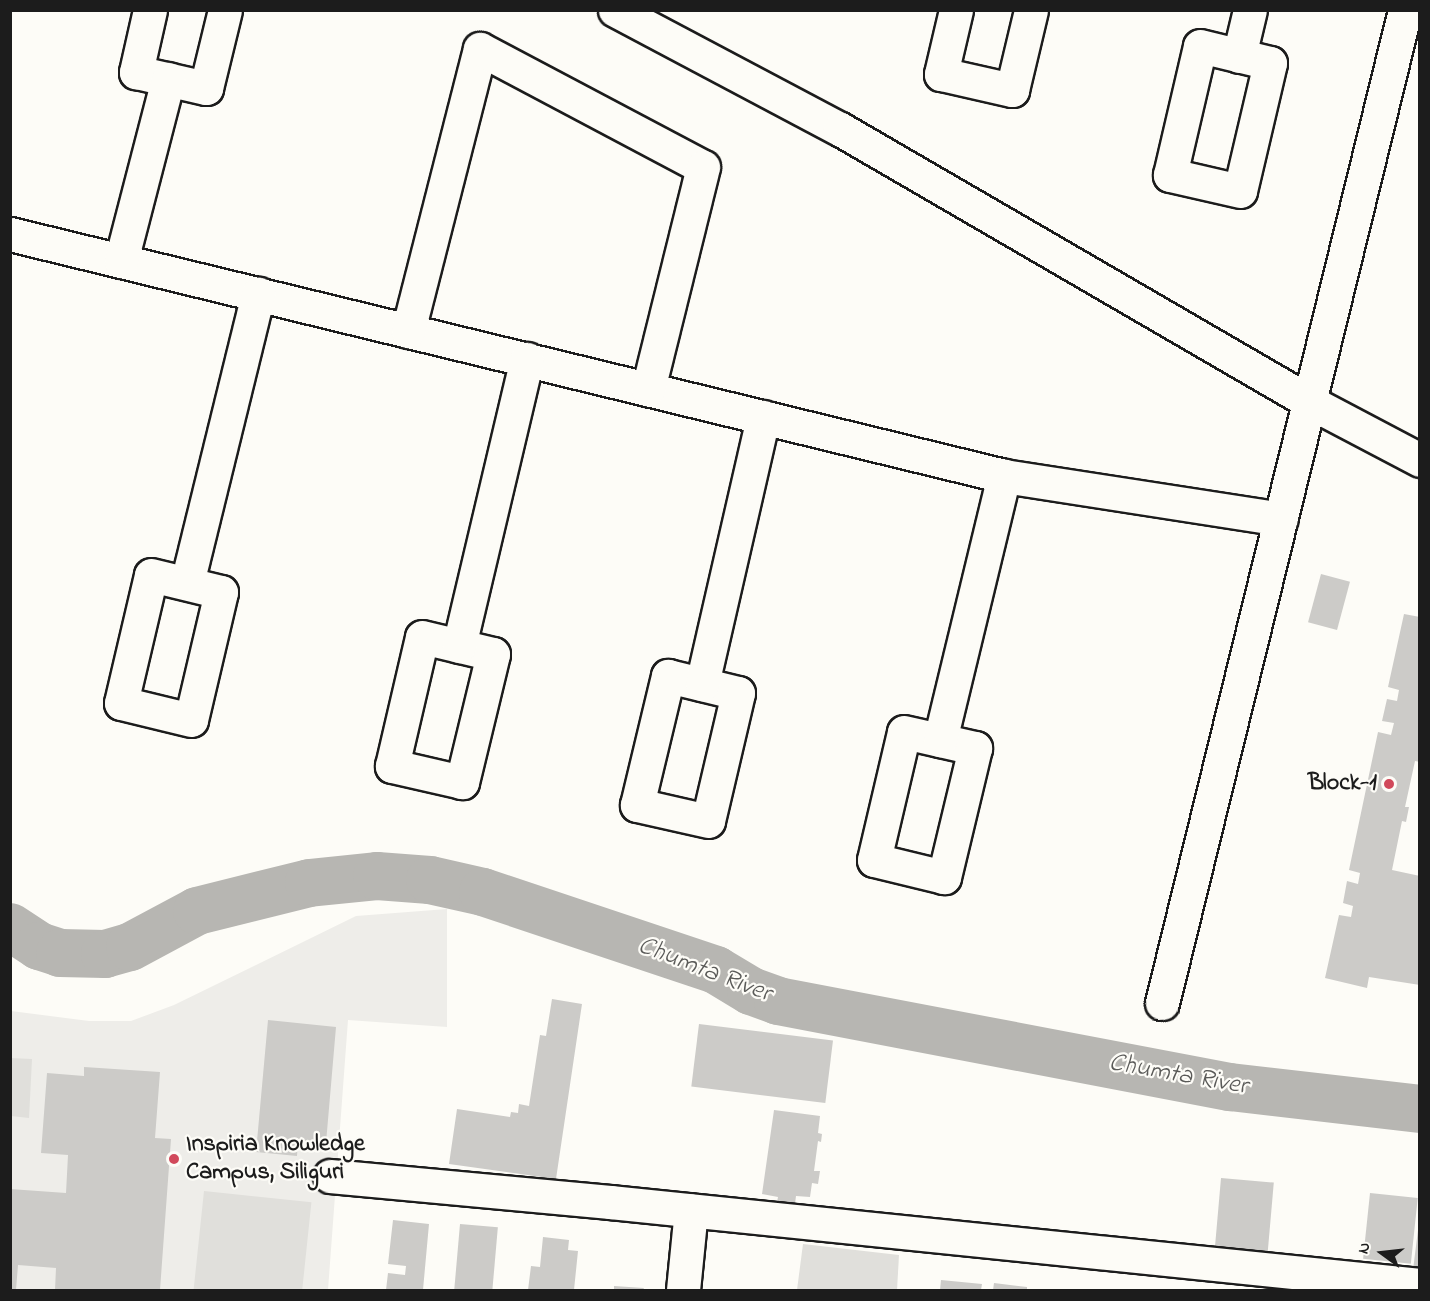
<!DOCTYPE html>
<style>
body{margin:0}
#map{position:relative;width:1430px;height:1301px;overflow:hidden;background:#fdfcf7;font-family:"Indie Flower",sans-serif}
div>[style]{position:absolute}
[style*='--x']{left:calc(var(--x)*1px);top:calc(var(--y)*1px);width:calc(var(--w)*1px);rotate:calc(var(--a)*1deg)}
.built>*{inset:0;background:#eeede9}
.green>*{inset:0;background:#e0dfdb;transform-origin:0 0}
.river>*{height:48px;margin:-24px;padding:0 24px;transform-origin:24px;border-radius:24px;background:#b7b6b2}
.building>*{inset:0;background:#cccbc8;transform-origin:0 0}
.roads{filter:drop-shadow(2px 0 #1c1c1c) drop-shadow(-2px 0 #1c1c1c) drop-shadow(0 2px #1c1c1c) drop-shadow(0 -2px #1c1c1c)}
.minor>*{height:33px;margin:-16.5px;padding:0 16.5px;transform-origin:16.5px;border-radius:16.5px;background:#fdfcf7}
.dots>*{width:16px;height:16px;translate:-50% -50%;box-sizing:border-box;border:3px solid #fdfcf7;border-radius:50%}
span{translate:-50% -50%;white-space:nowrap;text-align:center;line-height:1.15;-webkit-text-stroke:4.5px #fdfcf7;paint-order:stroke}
.poi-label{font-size:24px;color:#1c1c1c;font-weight:700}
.right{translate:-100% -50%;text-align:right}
.left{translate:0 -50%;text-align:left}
.water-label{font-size:26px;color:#5a5a58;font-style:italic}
.frame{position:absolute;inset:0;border:12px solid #1c1c1c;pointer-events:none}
.north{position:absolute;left:1352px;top:1223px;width:60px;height:60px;-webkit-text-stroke:4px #fdfcf7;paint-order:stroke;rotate:285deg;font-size:16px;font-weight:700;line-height:24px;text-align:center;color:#1c1c1c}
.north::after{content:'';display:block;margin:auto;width:21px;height:27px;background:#1c1c1c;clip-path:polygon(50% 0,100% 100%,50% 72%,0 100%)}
</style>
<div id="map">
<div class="built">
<div style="clip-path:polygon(447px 909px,447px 1027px,348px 1020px,328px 1290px,11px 1290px,11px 1011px,89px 1021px,131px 1021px,174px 1005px,356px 916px)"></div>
</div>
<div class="green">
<div style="clip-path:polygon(10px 1058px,32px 1059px,29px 1118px,11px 1116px)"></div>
<div style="left:204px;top:1191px;width:108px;height:100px;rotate:6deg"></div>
<div style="clip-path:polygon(803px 1244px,899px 1255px,897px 1290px,797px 1290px)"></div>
</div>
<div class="river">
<div style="--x:10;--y:927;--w:35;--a:33"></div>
<div style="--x:39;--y:946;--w:22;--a:18"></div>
<div style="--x:60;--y:953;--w:45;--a:1.3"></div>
<div style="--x:105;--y:954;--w:26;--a:-16"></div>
<div style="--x:130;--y:947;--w:76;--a:-28.2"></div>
<div style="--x:197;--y:911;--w:115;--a:-14"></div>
<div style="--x:309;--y:883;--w:68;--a:-5.9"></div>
<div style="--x:377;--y:876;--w:53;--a:4.3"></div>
<div style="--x:430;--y:880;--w:54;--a:12.8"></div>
<div style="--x:483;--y:892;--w:246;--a:18.5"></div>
<div style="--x:716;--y:970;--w:41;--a:31"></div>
<div style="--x:751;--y:991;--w:29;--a:20"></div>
<div style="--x:778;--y:1001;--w:460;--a:10.8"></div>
<div style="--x:1230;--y:1087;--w:191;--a:6.6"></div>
</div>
<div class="building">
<div style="left:1321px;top:574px;width:30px;height:50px;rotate:15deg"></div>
<div style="clip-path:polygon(1404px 614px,1420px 617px,1420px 762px,1415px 761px,1405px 807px,1409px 807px,1406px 822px,1402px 821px,1392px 870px,1420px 876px,1420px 985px,1369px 977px,1367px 988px,1325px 978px,1339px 915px,1351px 917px,1353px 906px,1343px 903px,1347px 881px,1358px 884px,1360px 873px,1349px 870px,1378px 732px,1391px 735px,1394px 723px,1382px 721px,1387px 699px,1397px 701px,1399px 690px,1388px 687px)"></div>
<div style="clip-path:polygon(552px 999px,582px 1004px,556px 1179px,449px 1164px,457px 1109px,510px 1117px,511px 1112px,518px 1113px,519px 1104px,529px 1106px,540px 1035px,546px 1036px)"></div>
<div style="clip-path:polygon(268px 1020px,336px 1027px,326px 1143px,298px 1140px,297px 1156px,256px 1152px)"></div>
<div style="left:699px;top:1024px;width:135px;height:63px;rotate:7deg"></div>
<div style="clip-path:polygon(84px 1067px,160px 1072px,155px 1138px,171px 1139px,160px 1290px,55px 1290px,56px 1268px,18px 1265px,16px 1290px,10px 1290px,10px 1189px,66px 1193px,68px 1155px,41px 1153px,47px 1073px,84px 1076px)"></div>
<div style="clip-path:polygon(774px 1110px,820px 1116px,818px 1133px,822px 1134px,821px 1142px,818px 1141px,814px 1171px,820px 1171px,818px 1184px,812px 1183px,810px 1197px,796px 1196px,795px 1204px,777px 1202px,778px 1197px,762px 1194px)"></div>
<div style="left:1221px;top:1178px;width:53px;height:73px;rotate:5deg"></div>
<div style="left:1370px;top:1193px;width:48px;height:66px;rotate:6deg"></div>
<div style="clip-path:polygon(393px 1220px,429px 1224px,423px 1290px,386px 1290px,388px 1273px,405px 1275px,406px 1266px,388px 1264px)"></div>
<div style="left:460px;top:1224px;width:38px;height:66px;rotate:5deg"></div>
<div style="clip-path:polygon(1418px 1230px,1420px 1231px,1420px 1271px,1413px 1270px)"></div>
<div style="clip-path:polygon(543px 1237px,569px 1240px,568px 1250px,578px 1251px,574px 1290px,528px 1290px,531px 1266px,540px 1267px)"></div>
<div style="clip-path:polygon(941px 1280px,982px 1284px,981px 1290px,940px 1290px)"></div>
<div style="clip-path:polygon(994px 1283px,1027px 1287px,1027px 1290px,993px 1290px)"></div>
<div style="clip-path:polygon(614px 1286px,644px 1288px,643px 1290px,614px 1290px)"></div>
</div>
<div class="roads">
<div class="minor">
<div style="--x:150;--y:10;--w:64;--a:102.7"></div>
<div style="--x:136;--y:72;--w:72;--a:12.9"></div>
<div style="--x:206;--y:88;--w:80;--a:-76.3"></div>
<div style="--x:615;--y:10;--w:255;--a:27.9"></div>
<div style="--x:840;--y:129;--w:544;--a:30.15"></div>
<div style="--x:1310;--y:402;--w:124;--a:27.8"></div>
<div style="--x:956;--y:10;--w:66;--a:103.2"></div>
<div style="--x:941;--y:74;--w:73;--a:12.7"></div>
<div style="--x:1012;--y:90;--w:82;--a:-76.6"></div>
<div style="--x:1200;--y:46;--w:72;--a:13.7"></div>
<div style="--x:1270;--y:63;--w:131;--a:103.2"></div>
<div style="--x:1240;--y:191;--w:72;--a:-167.1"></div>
<div style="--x:1170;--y:175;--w:132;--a:-76.9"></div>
<div style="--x:1239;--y:56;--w:47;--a:-76.6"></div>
<div style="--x:10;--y:234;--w:1023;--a:13.68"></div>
<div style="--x:1004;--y:476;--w:280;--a:8.8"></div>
<div style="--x:121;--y:261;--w:188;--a:-75.5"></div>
<div style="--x:408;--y:331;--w:291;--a:-75.7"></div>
<div style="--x:480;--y:49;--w:252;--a:27.9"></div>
<div style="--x:703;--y:167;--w:229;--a:103.9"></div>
<div style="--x:151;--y:575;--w:72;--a:13.7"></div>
<div style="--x:221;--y:592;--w:131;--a:103.2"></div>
<div style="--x:191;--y:720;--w:72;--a:-166.3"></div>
<div style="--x:121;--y:703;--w:131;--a:-76.8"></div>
<div style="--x:187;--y:583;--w:298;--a:-76.2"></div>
<div style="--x:422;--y:637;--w:73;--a:13.5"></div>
<div style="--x:493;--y:654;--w:132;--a:103.6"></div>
<div style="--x:462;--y:782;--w:72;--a:-167.1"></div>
<div style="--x:392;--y:766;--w:132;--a:-76.9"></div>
<div style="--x:459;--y:646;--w:295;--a:-76.7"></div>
<div style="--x:668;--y:676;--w:72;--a:13.7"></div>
<div style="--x:738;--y:693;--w:131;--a:103.2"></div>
<div style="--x:708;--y:821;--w:73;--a:-167.3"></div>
<div style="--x:637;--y:805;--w:133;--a:-76.5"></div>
<div style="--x:702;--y:684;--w:274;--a:-77.1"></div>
<div style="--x:904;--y:732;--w:73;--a:12.7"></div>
<div style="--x:975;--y:748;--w:133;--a:103.5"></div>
<div style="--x:944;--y:877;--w:72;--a:-166.3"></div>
<div style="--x:874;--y:860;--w:131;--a:-76.8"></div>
<div style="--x:940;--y:740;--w:272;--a:-76.4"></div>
<div style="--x:1162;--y:1003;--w:1022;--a:-76.25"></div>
<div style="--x:330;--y:1176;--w:281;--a:5.3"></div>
<div style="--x:610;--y:1202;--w:814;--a:5.85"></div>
<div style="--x:683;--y:1290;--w:80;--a:-84.3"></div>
</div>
</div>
<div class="dots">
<div style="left:1389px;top:784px;background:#d1495b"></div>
<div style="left:174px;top:1159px;background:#d1495b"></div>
</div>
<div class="poi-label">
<span class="right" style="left:1377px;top:784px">Block-1</span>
<span class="left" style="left:186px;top:1159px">Inspiria Knowledge<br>Campus, Siliguri</span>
</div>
<div class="water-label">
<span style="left:704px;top:971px;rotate:21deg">Chumta River</span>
<span style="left:1178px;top:1076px;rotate:10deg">Chumta River</span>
</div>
<div class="frame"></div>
<div class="north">N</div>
</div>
